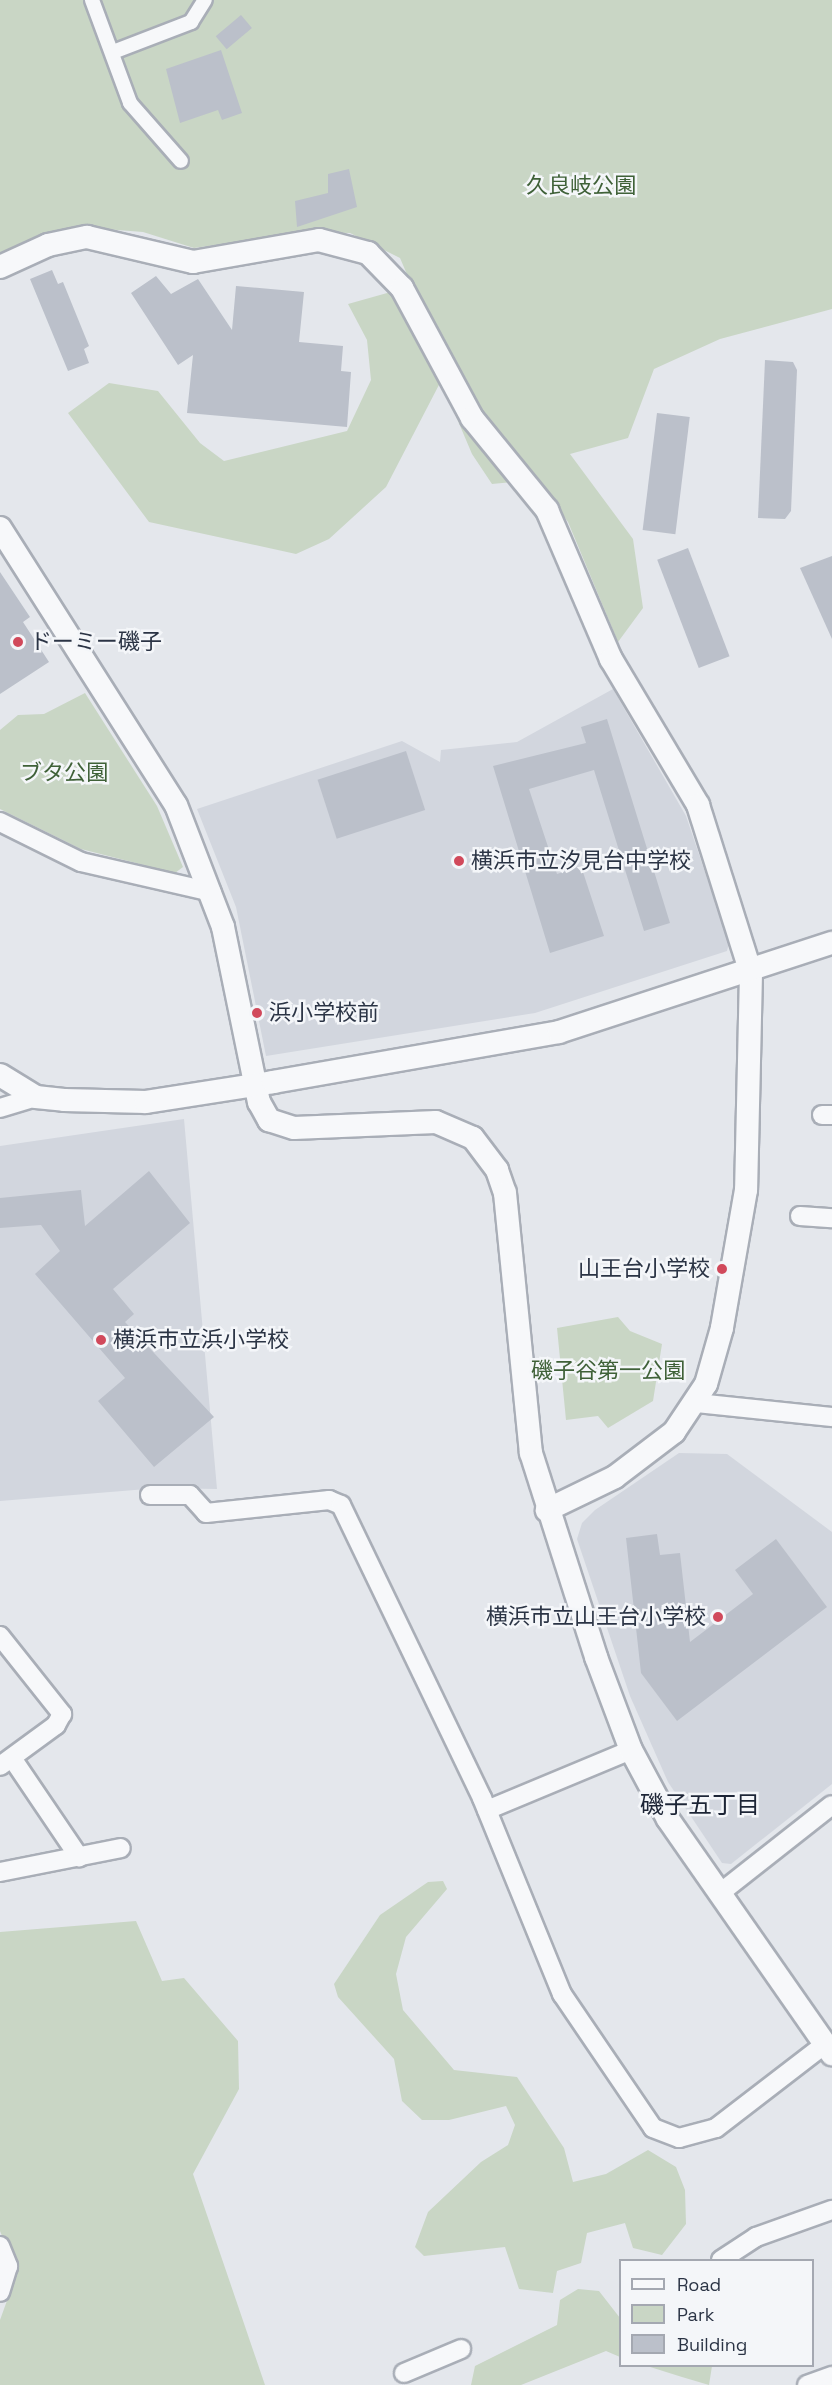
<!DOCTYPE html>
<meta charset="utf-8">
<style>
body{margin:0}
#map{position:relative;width:832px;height:2385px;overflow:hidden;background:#e4e7ec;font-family:"Space Grotesk","Noto Sans JP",sans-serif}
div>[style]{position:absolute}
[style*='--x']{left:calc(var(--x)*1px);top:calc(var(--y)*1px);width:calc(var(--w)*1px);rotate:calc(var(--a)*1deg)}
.built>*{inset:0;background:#d2d6de}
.green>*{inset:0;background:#c9d6c5}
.building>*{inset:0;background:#bbc0ca;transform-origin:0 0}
.roads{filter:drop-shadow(2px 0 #a9aeb7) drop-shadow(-2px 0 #a9aeb7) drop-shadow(0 2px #a9aeb7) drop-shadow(0 -2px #a9aeb7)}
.pedestrian>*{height:14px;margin:-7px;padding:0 7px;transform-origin:7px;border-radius:7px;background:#f7f8fa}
.minor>*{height:18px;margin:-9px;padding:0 9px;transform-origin:9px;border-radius:9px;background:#f7f8fa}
.tertiary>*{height:22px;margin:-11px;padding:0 11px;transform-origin:11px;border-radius:11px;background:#f7f8fa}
.dots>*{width:16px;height:16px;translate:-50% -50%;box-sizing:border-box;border:3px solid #f4f6f9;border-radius:50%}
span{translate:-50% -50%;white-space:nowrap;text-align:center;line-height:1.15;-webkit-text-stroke:5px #f4f6f9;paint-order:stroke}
.park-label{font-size:22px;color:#3f6138}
.poi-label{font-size:22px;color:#2b3445}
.left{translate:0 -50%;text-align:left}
.right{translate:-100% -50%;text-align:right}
.neighbourhood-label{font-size:24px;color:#1d2536}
.legend{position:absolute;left:619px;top:2259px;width:195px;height:108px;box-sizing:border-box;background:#f4f6f9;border:2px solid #a4a8b1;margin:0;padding:8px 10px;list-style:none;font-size:18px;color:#2b3445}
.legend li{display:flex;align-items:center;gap:12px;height:30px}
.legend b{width:30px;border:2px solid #a4a8b1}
</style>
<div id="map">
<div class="built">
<div style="clip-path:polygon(613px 689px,686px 816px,729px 943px,727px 951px,535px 1013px,266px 1056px,236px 907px,197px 809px,402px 741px,440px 762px,441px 750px,517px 742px)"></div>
<div style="clip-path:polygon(184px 1119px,217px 1489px,159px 1488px,0 1501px,0 1146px)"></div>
<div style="clip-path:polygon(679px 1453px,727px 1454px,832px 1532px,832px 1784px,731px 1864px,722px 1863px,668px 1782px,630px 1696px,577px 1539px,582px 1523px,595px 1510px)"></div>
</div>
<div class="green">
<div style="clip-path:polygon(0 0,832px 0,832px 309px,720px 339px,654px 369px,628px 438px,570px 454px,633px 539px,643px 608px,618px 642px,568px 522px,536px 480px,492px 484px,472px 454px,441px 381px,386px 487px,329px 539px,296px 554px,149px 522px,68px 413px,109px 383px,158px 391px,200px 443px,224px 461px,347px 431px,371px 380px,367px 340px,348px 304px,412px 286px,400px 258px,350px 233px,308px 232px,194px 248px,143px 232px,79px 227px,0 259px)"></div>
<div style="clip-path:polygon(85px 693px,157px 806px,183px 867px,175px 873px,81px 849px,0 809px,0 730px,18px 715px,44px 714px)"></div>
<div style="clip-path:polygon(618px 1317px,630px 1331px,662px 1344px,653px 1401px,608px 1428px,598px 1416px,566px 1420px,557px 1328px)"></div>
<div style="clip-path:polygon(443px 1881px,447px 1889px,406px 1937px,396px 1974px,403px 2010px,454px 2070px,517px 2077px,564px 2148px,573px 2182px,606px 2174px,648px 2150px,676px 2167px,685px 2190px,686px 2224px,662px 2255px,633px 2248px,625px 2223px,587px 2233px,581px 2263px,557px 2271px,553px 2293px,519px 2289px,505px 2247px,424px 2256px,415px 2247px,428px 2212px,481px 2162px,508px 2145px,515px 2125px,506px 2106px,449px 2120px,422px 2120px,402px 2101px,394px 2059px,338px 1997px,334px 1984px,380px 1915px,428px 1882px)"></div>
<div style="clip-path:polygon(136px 1921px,162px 1981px,184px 1978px,238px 2041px,239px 2089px,193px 2174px,265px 2385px,0 2385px,0 2320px,17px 2273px,0 2231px,0 1932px)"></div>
<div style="clip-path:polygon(578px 2289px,599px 2291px,620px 2318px,620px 2357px,606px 2351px,521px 2385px,471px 2385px,475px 2366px,557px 2325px,560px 2300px)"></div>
<div style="clip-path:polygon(647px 2366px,712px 2366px,709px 2385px,682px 2377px)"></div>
</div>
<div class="building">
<div style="left:241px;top:15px;width:17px;height:33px;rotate:50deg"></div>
<div style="clip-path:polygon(221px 50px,242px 113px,222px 120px,218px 110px,180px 123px,166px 69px)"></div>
<div style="clip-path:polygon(349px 169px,357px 207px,297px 227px,295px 201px,328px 193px,328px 174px)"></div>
<div style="clip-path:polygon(52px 270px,58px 284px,63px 282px,89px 346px,84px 349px,89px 363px,68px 371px,30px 279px)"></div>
<div style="clip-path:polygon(156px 276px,171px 294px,198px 279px,232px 330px,236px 286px,304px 292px,299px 342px,343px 346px,341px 371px,351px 372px,347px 427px,187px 413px,193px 355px,178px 365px,131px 293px)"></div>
<div style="clip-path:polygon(765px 360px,793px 362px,797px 370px,791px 511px,785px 519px,758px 518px)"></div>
<div style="left:657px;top:413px;width:33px;height:118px;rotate:7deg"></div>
<div style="left:688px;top:548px;width:116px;height:33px;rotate:69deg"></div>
<div style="clip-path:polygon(832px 556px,832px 639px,800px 568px)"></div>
<div style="clip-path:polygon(0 572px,30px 617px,23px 622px,49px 662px,0 694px)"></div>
<div style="clip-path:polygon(607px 719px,670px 923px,644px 931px,594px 770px,529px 789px,557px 874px,581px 866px,604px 936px,550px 953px,493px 766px,586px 743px,581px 727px)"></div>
<div style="left:406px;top:751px;width:62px;height:93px;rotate:72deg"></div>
<div style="clip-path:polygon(149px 1171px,190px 1223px,113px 1289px,134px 1314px,125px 1322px,214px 1417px,154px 1467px,98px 1401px,125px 1378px,35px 1274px,60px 1251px,41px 1225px,0 1228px,0 1198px,81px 1190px,85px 1226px)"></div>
<div style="clip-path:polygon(657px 1534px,660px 1555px,680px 1553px,690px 1642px,753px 1594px,735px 1570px,776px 1539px,827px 1607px,677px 1721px,641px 1673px,626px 1538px)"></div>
</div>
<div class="roads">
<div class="pedestrian">
<div style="--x:92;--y:0;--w:110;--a:69.7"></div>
<div style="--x:130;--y:103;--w:77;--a:48.7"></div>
<div style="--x:113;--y:52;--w:84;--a:-21"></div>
<div style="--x:191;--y:22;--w:26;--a:-58"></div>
</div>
<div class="minor">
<div style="--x:0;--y:822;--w:90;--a:26.3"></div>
<div style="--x:81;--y:862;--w:134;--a:12.9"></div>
<div style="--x:0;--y:1108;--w:38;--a:-17"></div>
<div style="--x:822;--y:1115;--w:10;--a:0"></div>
<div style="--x:800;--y:1216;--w:32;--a:4"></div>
<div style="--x:696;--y:1403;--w:137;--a:5.9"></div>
<div style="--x:150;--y:1495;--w:40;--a:0"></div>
<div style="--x:190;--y:1495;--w:24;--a:48"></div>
<div style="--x:206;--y:1513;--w:124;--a:-6"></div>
<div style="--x:329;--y:1500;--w:13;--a:23"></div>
<div style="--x:341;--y:1505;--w:325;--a:64.3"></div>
<div style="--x:482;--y:1798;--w:212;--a:67.8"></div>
<div style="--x:562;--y:1994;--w:162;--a:55.8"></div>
<div style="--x:653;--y:2128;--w:28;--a:21"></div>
<div style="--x:679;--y:2138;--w:38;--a:-15"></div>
<div style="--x:716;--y:2128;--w:138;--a:-37.6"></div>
<div style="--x:0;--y:1636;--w:100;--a:51.5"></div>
<div style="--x:62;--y:1714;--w:13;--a:119"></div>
<div style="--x:56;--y:1725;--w:69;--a:143.8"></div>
<div style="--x:12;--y:1758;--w:120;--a:55.9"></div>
<div style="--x:487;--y:1810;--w:156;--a:-22.6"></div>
<div style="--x:0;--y:1872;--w:123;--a:-11.2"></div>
<div style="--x:720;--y:1893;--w:142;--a:-38.2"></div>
<div style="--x:0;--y:2246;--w:22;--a:68"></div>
<div style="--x:8;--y:2266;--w:27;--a:107"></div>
<div style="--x:721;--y:2260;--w:42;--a:-33.3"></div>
<div style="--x:756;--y:2237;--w:81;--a:-19.6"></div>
<div style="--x:404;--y:2373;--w:62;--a:-22.8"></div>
<div style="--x:807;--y:2385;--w:27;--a:-20"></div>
</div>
<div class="tertiary">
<div style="--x:0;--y:267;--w:53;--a:-24.6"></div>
<div style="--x:48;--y:245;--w:40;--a:-12"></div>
<div style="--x:87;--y:237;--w:109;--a:13.3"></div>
<div style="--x:193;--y:262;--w:128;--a:-9.9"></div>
<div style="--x:319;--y:240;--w:51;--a:14.9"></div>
<div style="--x:368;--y:253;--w:49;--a:45.8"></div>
<div style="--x:402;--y:288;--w:148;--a:61.7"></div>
<div style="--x:472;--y:418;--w:119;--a:50.8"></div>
<div style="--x:547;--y:510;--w:162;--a:66.8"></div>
<div style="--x:611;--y:659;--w:170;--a:59.2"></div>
<div style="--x:698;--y:805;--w:176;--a:72.5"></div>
<div style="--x:751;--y:973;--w:217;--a:91.3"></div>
<div style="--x:746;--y:1190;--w:140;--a:99.9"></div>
<div style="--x:722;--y:1328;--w:58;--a:105.9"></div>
<div style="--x:706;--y:1384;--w:58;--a:123.7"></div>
<div style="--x:674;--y:1432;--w:74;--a:142.7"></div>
<div style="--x:615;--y:1477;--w:76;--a:154.1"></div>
<div style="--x:0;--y:528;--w:328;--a:57.6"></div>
<div style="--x:176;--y:805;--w:131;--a:68.9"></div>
<div style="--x:223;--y:927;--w:179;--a:78.4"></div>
<div style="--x:259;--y:1102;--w:21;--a:61"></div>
<div style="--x:269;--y:1120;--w:26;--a:18"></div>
<div style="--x:294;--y:1128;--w:142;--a:-2.4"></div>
<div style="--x:436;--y:1122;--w:40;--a:23.4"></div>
<div style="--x:473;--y:1138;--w:40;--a:53"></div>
<div style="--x:497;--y:1170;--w:24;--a:71"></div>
<div style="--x:505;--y:1193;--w:261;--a:84.3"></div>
<div style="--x:531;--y:1453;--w:214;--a:72.3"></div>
<div style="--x:596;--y:1657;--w:99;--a:69.4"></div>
<div style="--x:631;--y:1750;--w:78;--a:61.8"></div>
<div style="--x:668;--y:1819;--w:287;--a:55.1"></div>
<div style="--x:0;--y:1075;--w:42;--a:31.4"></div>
<div style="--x:36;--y:1097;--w:28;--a:6"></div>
<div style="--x:64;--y:1100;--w:82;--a:1.4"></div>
<div style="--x:146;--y:1102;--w:129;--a:-8.9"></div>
<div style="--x:273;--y:1082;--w:290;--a:-9.9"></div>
<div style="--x:559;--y:1032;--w:287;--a:-18.1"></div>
</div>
</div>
<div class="dots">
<div style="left:18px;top:642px;background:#d1495b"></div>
<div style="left:459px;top:861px;background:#d1495b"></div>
<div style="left:257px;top:1013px;background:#d1495b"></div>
<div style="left:722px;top:1269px;background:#d1495b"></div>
<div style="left:101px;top:1340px;background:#d1495b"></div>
<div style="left:718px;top:1617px;background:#d1495b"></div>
</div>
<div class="park-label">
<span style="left:581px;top:186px">久良岐公園</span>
<span style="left:64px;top:773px">ブタ公園</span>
<span style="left:608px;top:1371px">磯子谷第一公園</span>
</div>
<div class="poi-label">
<span class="left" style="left:30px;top:642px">ドーミー磯子</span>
<span class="left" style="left:471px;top:861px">横浜市立汐見台中学校</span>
<span class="left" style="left:269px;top:1013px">浜小学校前</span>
<span class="right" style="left:710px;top:1269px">山王台小学校</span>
<span class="left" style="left:113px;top:1340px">横浜市立浜小学校</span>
<span class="right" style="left:706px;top:1617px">横浜市立山王台小学校</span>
</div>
<div class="neighbourhood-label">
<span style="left:700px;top:1805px">磯子五丁目</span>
</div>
<ul class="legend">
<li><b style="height:8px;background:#f7f8fa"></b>Road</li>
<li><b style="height:16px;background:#c9d6c5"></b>Park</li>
<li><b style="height:16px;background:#bbc0ca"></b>Building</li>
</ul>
</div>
